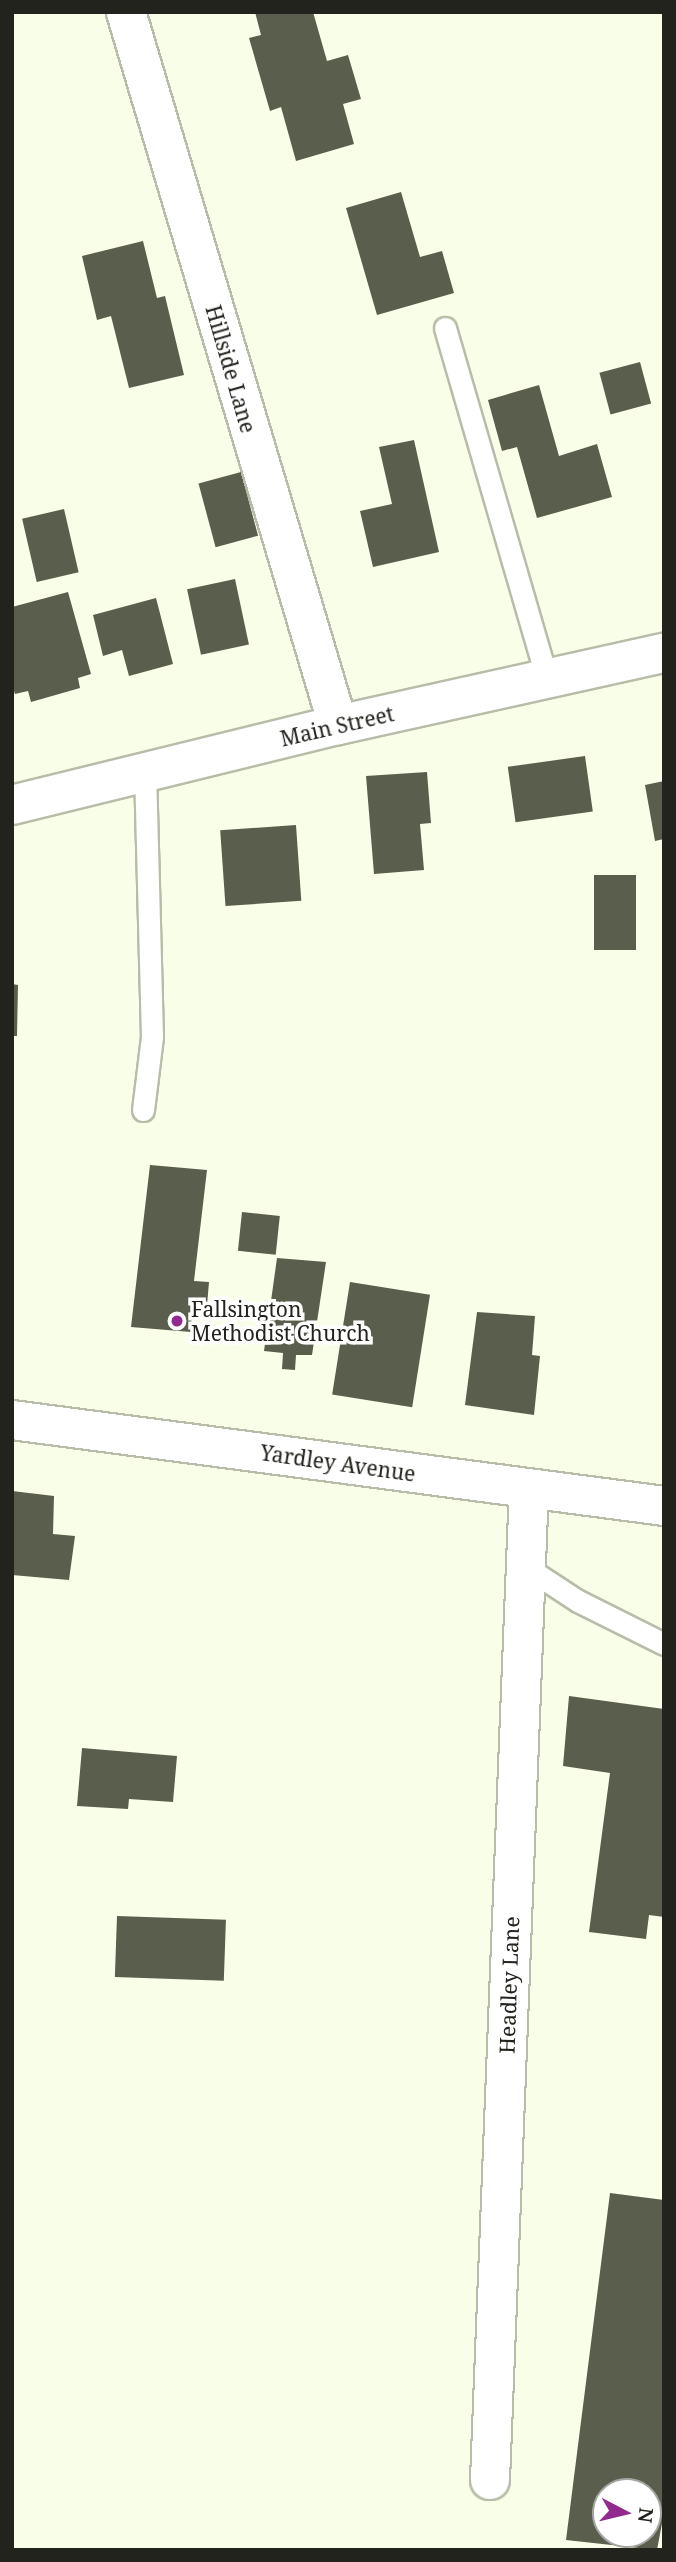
<!DOCTYPE html>
<style>
body{margin:0}
#map{position:relative;width:676px;height:2562px;overflow:hidden;background:#f9fee9;font-family:"Noto Serif",serif}
div>[style]{position:absolute}
[style*='--x']{left:calc(var(--x)*1px);top:calc(var(--y)*1px);width:calc(var(--w)*1px);rotate:calc(var(--a)*1deg)}
.building>*{inset:0;background:#5a5e4c;transform-origin:0 0}
.roads{filter:drop-shadow(2px 0 #b7bda8) drop-shadow(-2px 0 #b7bda8) drop-shadow(0 2px #b7bda8) drop-shadow(0 -2px #b7bda8)}
.lane>*{height:21px;margin:-10.5px;padding:0 10.5px;transform-origin:10.5px;border-radius:10.5px;background:#fff}
.street>*{height:38px;margin:-19px;padding:0 19px;transform-origin:19px;border-radius:19px;background:#fff}
.dots>*{width:19px;height:19px;translate:-50% -50%;box-sizing:border-box;border:4px solid #fff;border-radius:50%}
span{translate:-50% -50%;white-space:nowrap;text-align:center;line-height:1.15;-webkit-text-stroke:7px #fff;paint-order:stroke}
.street-label{font-size:21px;color:#21231c}
.poi-label{font-size:21px;color:#21231c}
.left{translate:0 -50%;text-align:left}
.frame{position:absolute;inset:0;border:14px solid #21231c;pointer-events:none}
.north{position:absolute;left:592px;top:2478px;width:70px;height:70px;box-sizing:border-box;background:#fff;border:2px solid #a6a7a4;border-radius:50%;rotate:97deg;font-size:19px;font-weight:700;line-height:28px;text-align:center;color:#21231c}
.north::after{content:'';display:block;margin:auto;width:24px;height:32px;background:#91298e;clip-path:polygon(50% 0,100% 100%,50% 72%,0 100%)}
</style>
<div id="map">
<div class="building">
<div style="clip-path:polygon(255px 12px,313px 12px,327px 61px,348px 55px,361px 99px,343px 104px,354px 144px,296px 161px,281px 107px,270px 111px,249px 38px,261px 35px)"></div>
<div style="clip-path:polygon(401px 192px,420px 257px,442px 251px,454px 293px,377px 315px,346px 208px)"></div>
<div style="clip-path:polygon(143px 241px,157px 298px,165px 296px,184px 375px,129px 388px,111px 316px,97px 320px,82px 256px)"></div>
<div style="left:640px;top:362px;width:43px;height:42px;rotate:75deg"></div>
<div style="clip-path:polygon(539px 385px,559px 456px,597px 444px,612px 497px,537px 518px,517px 447px,502px 451px,488px 400px)"></div>
<div style="clip-path:polygon(414px 440px,439px 552px,373px 567px,360px 511px,392px 504px,379px 447px)"></div>
<div style="left:241px;top:472px;width:66px;height:44px;rotate:75deg"></div>
<div style="left:64px;top:509px;width:65px;height:43px;rotate:77deg"></div>
<div style="left:235px;top:579px;width:67px;height:49px;rotate:78deg"></div>
<div style="clip-path:polygon(68px 592px,91px 674px,78px 678px,80px 688px,31px 702px,28px 691px,15px 694px,12px 685px,12px 607px)"></div>
<div style="clip-path:polygon(156px 598px,173px 664px,129px 676px,122px 650px,103px 656px,93px 615px)"></div>
<div style="left:585px;top:756px;width:56px;height:78px;rotate:82deg"></div>
<div style="clip-path:polygon(427px 772px,431px 823px,420px 824px,424px 870px,374px 874px,366px 776px)"></div>
<div style="clip-path:polygon(664px 781px,664px 839px,655px 841px,645px 785px)"></div>
<div style="left:296px;top:825px;width:76px;height:76px;rotate:86deg"></div>
<div style="left:636px;top:875px;width:75px;height:42px;rotate:90deg"></div>
<div style="clip-path:polygon(12px 984px,18px 985px,17px 1036px,12px 1036px)"></div>
<div style="clip-path:polygon(150px 1165px,207px 1170px,194px 1281px,209px 1282px,207px 1306px,192px 1304px,191px 1332px,131px 1327px)"></div>
<div style="left:242px;top:1212px;width:38px;height:39px;rotate:6deg"></div>
<div style="clip-path:polygon(277px 1258px,326px 1262px,312px 1355px,296px 1355px,295px 1370px,282px 1369px,283px 1353px,264px 1351px)"></div>
<div style="left:350px;top:1282px;width:81px;height:114px;rotate:9deg"></div>
<div style="clip-path:polygon(477px 1312px,535px 1316px,532px 1355px,540px 1356px,534px 1415px,465px 1405px)"></div>
<div style="clip-path:polygon(12px 1491px,54px 1496px,53px 1534px,75px 1536px,69px 1580px,12px 1575px)"></div>
<div style="clip-path:polygon(569px 1696px,664px 1709px,664px 1917px,649px 1915px,646px 1939px,589px 1932px,610px 1773px,563px 1766px)"></div>
<div style="clip-path:polygon(82px 1748px,177px 1756px,173px 1802px,129px 1799px,128px 1809px,77px 1806px)"></div>
<div style="left:117px;top:1916px;width:109px;height:61px;rotate:2deg"></div>
<div style="clip-path:polygon(evenodd,610px 2193px,664px 2200px,664px 2513px,657px 2550px,566px 2540px,610px 2193px,606px 2492px,648px 2492px,648px 2534px,606px 2534px,606px 2492px)"></div>
</div>
<div class="roads">
<div class="lane">
<div style="--x:445;--y:328;--w:366;--a:73.8"></div>
<div style="--x:143;--y:1110;--w:74;--a:-83"></div>
<div style="--x:152;--y:1037;--w:266;--a:-91.5"></div>
<div style="--x:526;--y:1567;--w:62;--a:33.2"></div>
<div style="--x:578;--y:1601;--w:96;--a:26.6"></div>
</div>
<div class="street">
<div style="--x:126;--y:12;--w:744;--a:73.44"></div>
<div style="--x:12;--y:805;--w:336;--a:-13.8"></div>
<div style="--x:338;--y:725;--w:334;--a:-12.5"></div>
<div style="--x:12;--y:1420;--w:658;--a:7.51"></div>
<div style="--x:490;--y:2480;--w:992;--a:-87.75"></div>
</div>
</div>
<div class="dots">
<div style="left:177px;top:1321px;background:#91298e"></div>
</div>
<div class="street-label">
<span style="left:231px;top:369px;rotate:74deg">Hillside Lane</span>
<span style="left:337px;top:726px;rotate:-13deg">Main Street</span>
<span style="left:338px;top:1463px;rotate:8deg">Yardley Avenue</span>
<span style="left:509px;top:1985px;rotate:-88deg">Headley Lane</span>
</div>
<div class="poi-label">
<span class="left" style="left:191px;top:1321px">Fallsington<br>Methodist Church</span>
</div>
<div class="frame"></div>
<div class="north">N</div>
</div>
